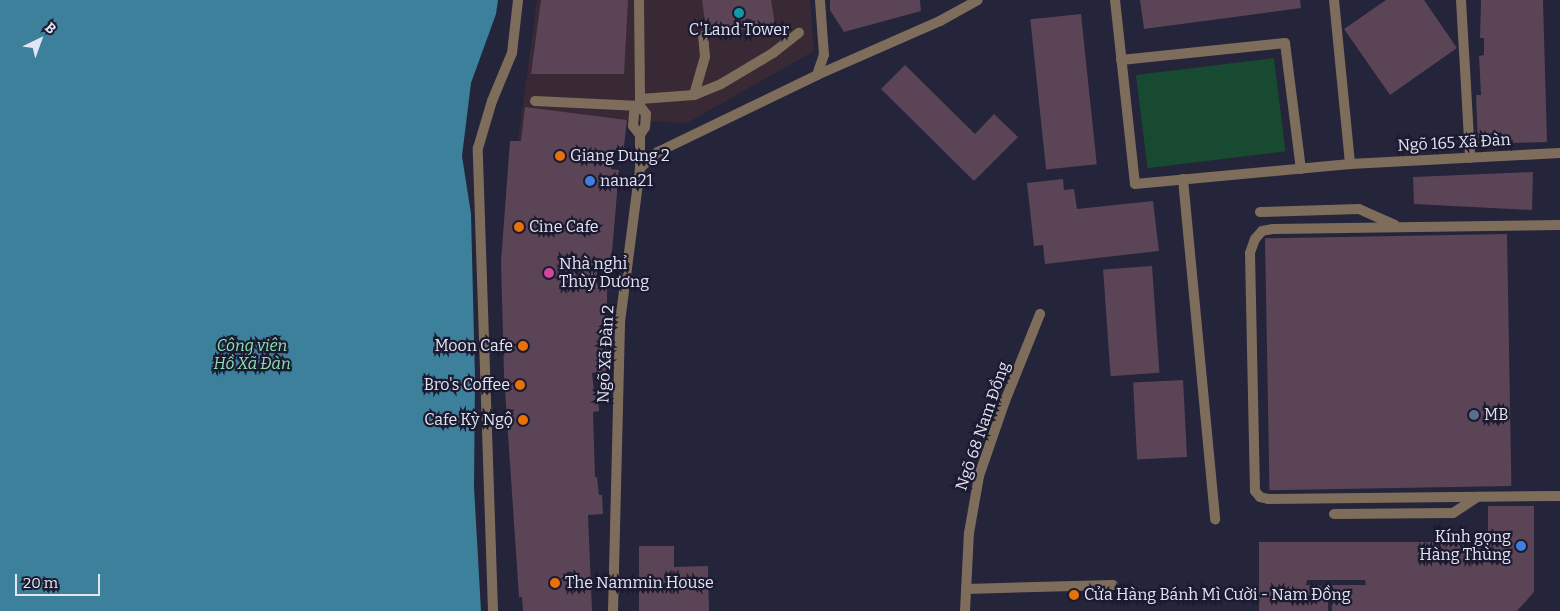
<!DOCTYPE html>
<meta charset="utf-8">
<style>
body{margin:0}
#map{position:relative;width:1560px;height:611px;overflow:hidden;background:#24243a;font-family:Bitter,serif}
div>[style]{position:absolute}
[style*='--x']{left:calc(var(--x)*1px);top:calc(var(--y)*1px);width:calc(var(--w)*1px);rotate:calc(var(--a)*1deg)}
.commercial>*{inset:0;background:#382934}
.green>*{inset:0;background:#174a30;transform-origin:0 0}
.water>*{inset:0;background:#3d809c}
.building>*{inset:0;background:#5a4456;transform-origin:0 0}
.lane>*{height:10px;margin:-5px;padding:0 5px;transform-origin:5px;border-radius:5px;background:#7e6d5a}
.street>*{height:10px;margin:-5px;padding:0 5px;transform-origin:5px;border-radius:5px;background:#7e6d5a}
.dots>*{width:14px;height:14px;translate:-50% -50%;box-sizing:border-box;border:2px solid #1b1a30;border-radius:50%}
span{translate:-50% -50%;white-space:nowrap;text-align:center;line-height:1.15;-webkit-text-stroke:4.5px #1b1a30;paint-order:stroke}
.poi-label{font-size:16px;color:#e4e5f4}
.left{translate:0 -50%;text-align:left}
.right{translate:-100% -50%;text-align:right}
.street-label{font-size:16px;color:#e4e5f4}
.park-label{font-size:16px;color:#8be2b0;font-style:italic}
.north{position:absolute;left:15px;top:15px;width:50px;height:50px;-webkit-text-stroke:4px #1b1a30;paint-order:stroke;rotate:42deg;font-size:14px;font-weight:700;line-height:20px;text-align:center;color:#e4e5f4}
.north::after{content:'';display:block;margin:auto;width:18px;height:22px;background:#e4e5f4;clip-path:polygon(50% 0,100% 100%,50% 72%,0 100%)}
.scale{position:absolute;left:15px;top:574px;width:85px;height:22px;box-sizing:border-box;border:2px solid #e4e5f4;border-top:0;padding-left:6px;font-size:15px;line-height:18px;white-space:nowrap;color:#e4e5f4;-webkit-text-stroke:4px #1b1a30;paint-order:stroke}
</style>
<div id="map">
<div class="commercial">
<div style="clip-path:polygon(537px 0,810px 0,814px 51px,687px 123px,627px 120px,623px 154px,518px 141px)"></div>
</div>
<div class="green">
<div style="left:1274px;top:58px;width:94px;height:139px;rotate:83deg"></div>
</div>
<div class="water">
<div style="clip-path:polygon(0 0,498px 0,496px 14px,471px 83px,462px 156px,471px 214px,475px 378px,474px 487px,481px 611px,0 611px)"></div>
</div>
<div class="building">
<div style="clip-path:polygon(541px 0,628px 0,624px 74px,531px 74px)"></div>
<div style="clip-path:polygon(702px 0,771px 0,775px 25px,707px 35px)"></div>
<div style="clip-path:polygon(830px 0,920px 0,921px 11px,844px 32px,830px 10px)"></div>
<div style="clip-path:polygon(1140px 0,1300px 0,1301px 8px,1144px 29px)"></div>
<div style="clip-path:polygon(1386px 0,1424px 0,1457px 48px,1390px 95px,1344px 29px)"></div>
<div style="clip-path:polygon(1481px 0,1543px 0,1547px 142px,1478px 144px,1476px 95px,1481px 95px,1479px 56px,1484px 55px,1484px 38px,1480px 38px)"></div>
<div style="left:1081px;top:14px;width:151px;height:51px;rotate:84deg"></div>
<div style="clip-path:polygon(905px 65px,975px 134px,994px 114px,1018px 137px,974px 181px,881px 89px)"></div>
<div style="clip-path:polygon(525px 107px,627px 120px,623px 154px,612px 153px,611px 169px,619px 170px,611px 264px,597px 263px,597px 284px,607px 284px,607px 331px,606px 372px,592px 373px,594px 392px,598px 392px,599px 411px,593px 412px,595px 477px,597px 477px,599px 495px,602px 495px,603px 514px,588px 515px,592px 611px,523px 611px,522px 597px,519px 597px,504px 375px,501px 261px,510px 141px,521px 141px)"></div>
<div style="clip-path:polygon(1533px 172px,1532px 210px,1414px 204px,1413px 177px)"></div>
<div style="clip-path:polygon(1063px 179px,1064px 190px,1074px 189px,1077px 209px,1153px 201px,1159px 251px,1045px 264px,1043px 245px,1034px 246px,1027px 183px)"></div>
<div style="left:1507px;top:234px;width:252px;height:242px;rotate:89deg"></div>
<div style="left:1152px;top:266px;width:107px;height:49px;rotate:86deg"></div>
<div style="left:1183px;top:380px;width:77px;height:50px;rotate:87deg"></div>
<div style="clip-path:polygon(1488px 506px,1534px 506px,1534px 592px,1517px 611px,1332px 611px,1331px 585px,1366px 585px,1365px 580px,1307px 580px,1306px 585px,1328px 586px,1328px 611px,1259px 611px,1259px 542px,1504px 542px,1505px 531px,1488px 531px)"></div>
<div style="clip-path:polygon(639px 546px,674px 546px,674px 567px,708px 566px,709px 611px,639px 611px)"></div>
</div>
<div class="lane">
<div style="--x:639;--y:0;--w:99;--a:89.4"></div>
<div style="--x:640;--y:99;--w:7;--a:90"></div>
<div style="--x:640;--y:106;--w:9;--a:131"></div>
<div style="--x:634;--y:113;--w:13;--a:94"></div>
<div style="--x:633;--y:126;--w:11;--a:52"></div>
<div style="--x:1115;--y:0;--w:185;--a:83.8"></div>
<div style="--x:1135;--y:184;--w:216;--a:-5.3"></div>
<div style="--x:1350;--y:164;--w:210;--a:-3"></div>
<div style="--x:1334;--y:0;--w:165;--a:84.4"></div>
<div style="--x:1461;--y:0;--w:158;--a:86.7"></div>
<div style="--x:1121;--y:60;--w:165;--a:-5.9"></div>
<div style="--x:1285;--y:43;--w:127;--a:82.8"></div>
<div style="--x:817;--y:75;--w:134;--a:-23.7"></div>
<div style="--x:940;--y:21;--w:43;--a:-28.9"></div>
<div style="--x:694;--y:95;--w:40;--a:-74"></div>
<div style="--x:705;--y:57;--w:21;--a:-95"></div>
<div style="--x:640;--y:99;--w:54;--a:-4.2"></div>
<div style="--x:694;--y:95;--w:29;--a:-22"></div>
<div style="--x:721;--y:84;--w:61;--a:-30.8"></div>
<div style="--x:773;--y:53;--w:33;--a:-38"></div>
<div style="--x:535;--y:101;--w:105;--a:2.7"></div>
<div style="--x:640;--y:106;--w:10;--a:53"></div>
<div style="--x:646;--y:114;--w:13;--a:94"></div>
<div style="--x:645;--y:127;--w:9;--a:122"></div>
<div style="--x:640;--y:135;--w:33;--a:90"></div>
<div style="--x:1183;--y:179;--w:342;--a:84.6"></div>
<div style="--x:1260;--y:212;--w:99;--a:-1.7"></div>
<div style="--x:1359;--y:209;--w:39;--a:24"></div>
<div style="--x:1560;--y:225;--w:287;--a:179.2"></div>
<div style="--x:1273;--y:229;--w:11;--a:170"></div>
<div style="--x:1262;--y:231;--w:11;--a:131"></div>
<div style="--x:1255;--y:239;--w:15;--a:110"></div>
<div style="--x:1250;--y:253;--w:238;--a:88.8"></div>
<div style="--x:1255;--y:491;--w:8;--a:50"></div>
<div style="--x:1260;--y:497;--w:8;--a:14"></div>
<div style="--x:1268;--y:499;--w:292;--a:-0.6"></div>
<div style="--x:1334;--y:514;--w:119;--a:-0.5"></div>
<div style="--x:1453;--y:513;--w:30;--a:-33"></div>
<div style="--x:966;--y:589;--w:147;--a:-1.6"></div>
<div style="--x:493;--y:611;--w:463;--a:-91.9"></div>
<div style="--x:478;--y:148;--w:49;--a:-73.4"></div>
<div style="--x:492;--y:101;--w:52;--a:-67.4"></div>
<div style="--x:512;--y:53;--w:53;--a:-83.5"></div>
<div style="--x:965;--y:611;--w:78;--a:-87.1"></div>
<div style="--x:969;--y:533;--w:58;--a:-80"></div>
<div style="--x:979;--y:476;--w:79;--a:-70.9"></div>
<div style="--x:1005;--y:401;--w:94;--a:-68.1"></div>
</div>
<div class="street">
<div style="--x:613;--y:611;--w:289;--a:-88.6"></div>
<div style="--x:620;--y:322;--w:155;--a:-82.6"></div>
<div style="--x:640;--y:168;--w:24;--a:-42"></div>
<div style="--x:658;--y:152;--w:177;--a:-25.8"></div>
<div style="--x:817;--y:75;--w:21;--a:-71"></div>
<div style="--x:824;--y:55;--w:55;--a:-94.2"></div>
</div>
<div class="dots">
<div style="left:739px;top:13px;background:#0f9aa8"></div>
<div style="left:560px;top:156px;background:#e8710a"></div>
<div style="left:590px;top:181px;background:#3f7fe0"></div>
<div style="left:519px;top:227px;background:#e8710a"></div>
<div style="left:549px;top:273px;background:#d1479c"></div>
<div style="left:523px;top:346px;background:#e8710a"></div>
<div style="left:520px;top:385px;background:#e8710a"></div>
<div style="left:1474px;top:415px;background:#5c6f8a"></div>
<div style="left:523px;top:420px;background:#e8710a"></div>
<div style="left:1521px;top:546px;background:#3f7fe0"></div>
<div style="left:555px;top:583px;background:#e8710a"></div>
<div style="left:1074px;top:595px;background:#e8710a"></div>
</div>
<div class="poi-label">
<span style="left:739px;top:30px">C'Land Tower</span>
<span class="left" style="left:570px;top:156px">Giang Dung 2</span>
<span class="left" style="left:600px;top:181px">nana21</span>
<span class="left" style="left:529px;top:227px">Cine Cafe</span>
<span class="left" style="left:559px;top:273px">Nhà nghỉ<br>Thùy Dương</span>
<span class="right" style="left:513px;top:346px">Moon Cafe</span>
<span class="right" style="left:510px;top:385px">Bro's Coffee</span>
<span class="left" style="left:1484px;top:415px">MB</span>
<span class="right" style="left:513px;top:420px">Cafe Kỳ Ngộ</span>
<span class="right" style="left:1511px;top:546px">Kính gọng<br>Hàng Thùng</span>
<span class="left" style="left:565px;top:583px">The Nammin House</span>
<span class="left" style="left:1084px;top:595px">Cửa Hàng Bánh Mì Cười - Nam Đồng</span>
</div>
<div class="street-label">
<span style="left:1454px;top:143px;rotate:-3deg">Ngõ 165 Xã Đàn</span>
<span style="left:606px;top:354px;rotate:-87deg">Ngõ Xã Đàn 2</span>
<span style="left:983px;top:426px;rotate:-71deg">Ngõ 68 Nam Đồng</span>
</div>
<div class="park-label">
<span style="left:252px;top:355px">Công viên<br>Hồ Xã Đàn</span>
</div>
<div class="north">B</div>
<div class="scale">20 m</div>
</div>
